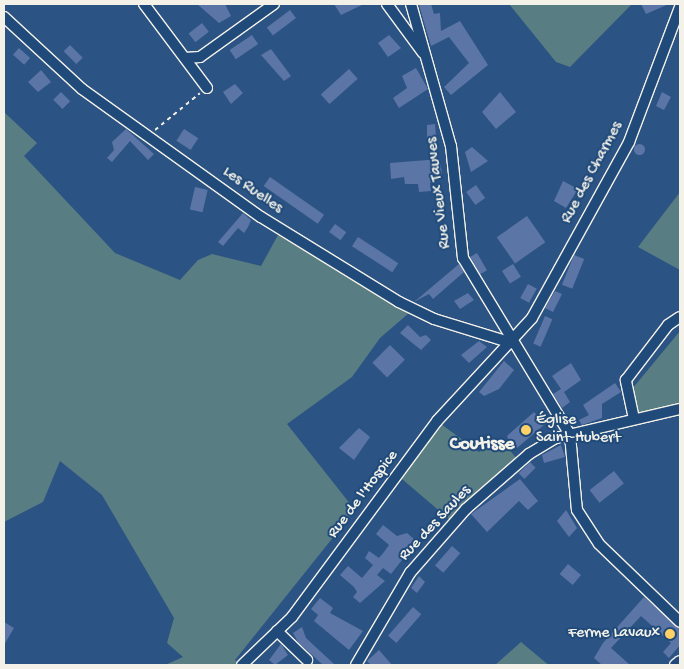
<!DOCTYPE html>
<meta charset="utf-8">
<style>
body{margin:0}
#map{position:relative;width:684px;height:669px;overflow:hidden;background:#2b5383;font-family:"Gochi Hand",sans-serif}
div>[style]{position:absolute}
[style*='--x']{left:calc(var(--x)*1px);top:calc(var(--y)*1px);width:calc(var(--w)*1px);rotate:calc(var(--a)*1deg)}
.green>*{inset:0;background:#587d83}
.building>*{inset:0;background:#5b76a6;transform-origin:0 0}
.round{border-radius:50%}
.path>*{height:2px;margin-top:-1px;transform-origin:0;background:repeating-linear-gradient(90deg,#f4f1e8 0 4px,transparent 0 8px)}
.roads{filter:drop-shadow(1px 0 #f4f1e8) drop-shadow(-1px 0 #f4f1e8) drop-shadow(0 1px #f4f1e8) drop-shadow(0 -1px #f4f1e8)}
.minor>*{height:10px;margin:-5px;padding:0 5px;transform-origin:5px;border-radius:5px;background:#1f4a7a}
.dots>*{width:14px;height:14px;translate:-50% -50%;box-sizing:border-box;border:2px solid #1f4a7a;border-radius:50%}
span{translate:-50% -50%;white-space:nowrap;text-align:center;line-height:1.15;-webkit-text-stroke:4px #1f4a7a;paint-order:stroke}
.street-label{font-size:16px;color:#f4f1e8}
.poi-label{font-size:16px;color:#f4f1e8}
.left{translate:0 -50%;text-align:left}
.right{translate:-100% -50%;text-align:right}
.quarter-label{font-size:19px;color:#f4f1e8;font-weight:700}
.frame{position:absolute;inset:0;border:5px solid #f4f1e8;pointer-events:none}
</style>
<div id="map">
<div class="green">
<div style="clip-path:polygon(509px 4px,632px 4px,570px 67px,556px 62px)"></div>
<div style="clip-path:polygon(4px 112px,37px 143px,24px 156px,115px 253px,180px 280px,198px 260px,212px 254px,261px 266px,278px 235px,409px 313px,380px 338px,352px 377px,287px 424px,355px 510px,235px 660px,240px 665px,165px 665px,183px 657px,167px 643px,174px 618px,102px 495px,60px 461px,43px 502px,4px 522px)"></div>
<div style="clip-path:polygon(680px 192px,680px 270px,638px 247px)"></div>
<div style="clip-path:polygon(680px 331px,680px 409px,638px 418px,632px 389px)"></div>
<div style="clip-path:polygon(437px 421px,479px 452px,500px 438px,517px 459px,450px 520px,402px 479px)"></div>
<div style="clip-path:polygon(521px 642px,545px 662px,549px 665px,495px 665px)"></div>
</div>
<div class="building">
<div style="clip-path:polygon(197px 4px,225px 4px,231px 16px,219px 23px)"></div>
<div style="clip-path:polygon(334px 4px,364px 4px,341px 15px)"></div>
<div style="clip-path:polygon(431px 4px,434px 14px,440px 13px,441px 31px,460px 21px,488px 65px,451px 95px,444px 87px,469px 63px,449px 37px,431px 46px,419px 5px)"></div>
<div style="clip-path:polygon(641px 4px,669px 4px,646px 14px)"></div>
<div style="left:290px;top:10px;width:10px;height:29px;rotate:53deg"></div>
<div style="left:202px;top:23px;width:11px;height:17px;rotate:52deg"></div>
<div style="left:252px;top:35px;width:11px;height:27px;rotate:56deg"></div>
<div style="clip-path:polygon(389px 35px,401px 48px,388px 57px,378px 43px)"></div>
<div style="left:70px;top:45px;width:18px;height:9px;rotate:45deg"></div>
<div style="left:19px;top:48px;width:15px;height:9px;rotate:42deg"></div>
<div style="clip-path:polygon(271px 49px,291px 76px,284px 81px,261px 55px)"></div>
<div style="clip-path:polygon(416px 68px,428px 89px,399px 108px,393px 98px,407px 88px,402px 76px)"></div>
<div style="left:349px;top:69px;width:13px;height:38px;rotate:48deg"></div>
<div style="clip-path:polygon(41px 70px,51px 82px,38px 92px,28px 82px)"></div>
<div style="clip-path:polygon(235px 84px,243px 93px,231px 104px,223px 92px)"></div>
<div style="left:61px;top:92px;width:13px;height:11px;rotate:45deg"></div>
<div style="clip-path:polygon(500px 92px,516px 112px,496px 129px,482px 112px)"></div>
<div style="clip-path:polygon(662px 92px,671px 97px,664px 110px,656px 106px)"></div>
<div style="clip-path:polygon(435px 124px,436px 137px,427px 138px,427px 125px)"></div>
<div style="clip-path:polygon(126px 129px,154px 154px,148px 160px,130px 141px,112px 162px,107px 158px,114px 150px,112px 142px)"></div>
<div style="left:184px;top:129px;width:17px;height:14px;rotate:33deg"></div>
<div class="round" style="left:633.5px;top:143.5px;width:11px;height:11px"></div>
<div style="clip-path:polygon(472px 147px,488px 161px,471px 172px,465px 152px)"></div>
<div style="clip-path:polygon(440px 159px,442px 174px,434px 174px,436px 183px,430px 183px,431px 191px,419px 192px,418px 184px,405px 184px,404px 177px,391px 179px,390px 163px)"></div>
<div style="left:270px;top:177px;width:66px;height:11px;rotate:35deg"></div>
<div style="clip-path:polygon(563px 181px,578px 189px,566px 208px,554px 201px)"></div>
<div style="left:476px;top:185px;width:16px;height:12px;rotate:55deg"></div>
<div style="left:195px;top:187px;width:13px;height:23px;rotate:13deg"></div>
<div style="clip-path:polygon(243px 213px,251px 220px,248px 227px,244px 233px,238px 228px,223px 246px,218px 242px)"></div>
<div style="left:527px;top:216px;width:32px;height:37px;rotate:55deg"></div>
<div style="left:335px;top:224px;width:14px;height:10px;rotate:36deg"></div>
<div style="left:358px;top:237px;width:48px;height:11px;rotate:33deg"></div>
<div style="left:477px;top:253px;width:20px;height:8px;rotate:60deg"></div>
<div style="left:574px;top:255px;width:11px;height:32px;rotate:22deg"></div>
<div style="clip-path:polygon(459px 264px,464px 272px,433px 299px,429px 294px,414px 302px)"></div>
<div style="left:513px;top:264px;width:15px;height:13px;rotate:58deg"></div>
<div style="left:528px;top:284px;width:10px;height:16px;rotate:29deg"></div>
<div style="clip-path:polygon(555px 291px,562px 294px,553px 312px,545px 308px)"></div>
<div style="clip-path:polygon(468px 293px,474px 300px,460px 309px,454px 301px)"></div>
<div style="left:545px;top:316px;width:8px;height:30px;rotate:23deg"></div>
<div style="clip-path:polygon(408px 325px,420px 337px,426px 335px,431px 340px,421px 350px,400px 333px)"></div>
<div style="clip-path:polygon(479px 341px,487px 347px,469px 363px,461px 355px)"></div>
<div style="left:390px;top:345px;width:21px;height:25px;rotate:45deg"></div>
<div style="clip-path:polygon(504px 361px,514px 370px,499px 389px,484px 396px,479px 392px)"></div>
<div style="clip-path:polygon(571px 363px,581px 380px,564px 392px,570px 402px,562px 408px,553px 394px,561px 389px,552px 376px)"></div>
<div style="clip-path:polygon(615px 383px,621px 392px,602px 404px,602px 418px,582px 425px,579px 420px,589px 415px,583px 405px)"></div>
<div style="clip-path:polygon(534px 412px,545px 424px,517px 448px,511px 447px,507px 436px)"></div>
<div style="clip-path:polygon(359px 428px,370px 437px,354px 460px,339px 448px)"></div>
<div style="clip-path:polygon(561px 445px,565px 457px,544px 463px,542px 455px)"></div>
<div style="left:530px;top:462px;width:8px;height:16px;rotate:45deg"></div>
<div style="left:614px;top:471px;width:16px;height:31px;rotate:52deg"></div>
<div style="clip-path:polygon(520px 479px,538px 501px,528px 510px,519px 501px,487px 532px,471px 514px)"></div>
<div style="clip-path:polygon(566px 510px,577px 528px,569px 537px,557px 521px)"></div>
<div style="clip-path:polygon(383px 525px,397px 536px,407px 533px,414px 539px,413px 546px,391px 574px,383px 568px,377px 575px,385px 581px,360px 603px,353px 597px,357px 592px,354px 587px,340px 575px,348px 566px,362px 578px,373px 565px,365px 558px,369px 551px,379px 558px,384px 552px,389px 545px,376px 534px)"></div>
<div style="left:452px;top:546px;width:11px;height:26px;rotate:41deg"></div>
<div style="left:568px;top:564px;width:17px;height:13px;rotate:40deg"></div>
<div style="clip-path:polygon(419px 576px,425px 582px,417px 593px,411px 588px)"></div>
<div style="clip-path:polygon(644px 597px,680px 629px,680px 645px,669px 658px,663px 652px,671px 643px,641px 616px,611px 648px,630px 665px,602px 665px,594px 658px,603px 643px)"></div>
<div style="clip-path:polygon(320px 598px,333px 608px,330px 613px,363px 631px,349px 650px,314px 621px,318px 615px,311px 609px)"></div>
<div style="left:413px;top:607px;width:11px;height:38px;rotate:41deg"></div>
<div style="clip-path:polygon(4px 622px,14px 628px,4px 645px)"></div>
<div style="clip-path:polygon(302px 627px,306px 638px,335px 665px,323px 665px,298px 642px,293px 633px)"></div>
<div style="clip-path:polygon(281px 644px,288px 655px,275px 665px,269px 660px)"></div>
<div style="clip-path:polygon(379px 650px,392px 665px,371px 665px,367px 661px)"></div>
</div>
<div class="path">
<div style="--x:155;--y:130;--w:58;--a:-39.4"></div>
</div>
<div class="roads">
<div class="minor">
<div style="--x:144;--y:4;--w:105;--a:53.1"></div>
<div style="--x:387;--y:4;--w:61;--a:53.7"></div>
<div style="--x:411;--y:4;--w:148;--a:74.3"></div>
<div style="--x:451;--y:146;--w:113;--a:83.9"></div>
<div style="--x:463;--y:258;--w:207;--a:58.8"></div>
<div style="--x:570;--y:435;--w:75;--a:84.7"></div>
<div style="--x:577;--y:510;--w:40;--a:57.1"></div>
<div style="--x:599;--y:544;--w:112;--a:43.9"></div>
<div style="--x:4;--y:17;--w:106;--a:42.7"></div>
<div style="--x:82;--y:89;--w:220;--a:35.6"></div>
<div style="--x:261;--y:217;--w:162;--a:31.6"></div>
<div style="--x:399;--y:302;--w:39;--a:26"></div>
<div style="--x:434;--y:319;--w:82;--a:17.1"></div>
<div style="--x:185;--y:58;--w:15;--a:-4"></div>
<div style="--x:200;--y:57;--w:91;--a:-35.6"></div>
<div style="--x:634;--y:419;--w:40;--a:-102"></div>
<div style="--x:626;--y:380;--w:69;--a:-52.6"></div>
<div style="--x:668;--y:325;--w:14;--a:-34"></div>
<div style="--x:277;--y:631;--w:42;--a:44"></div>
<div style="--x:242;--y:665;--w:69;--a:-43.8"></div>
<div style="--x:292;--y:617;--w:244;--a:-53.5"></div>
<div style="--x:437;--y:421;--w:140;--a:-47.3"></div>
<div style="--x:532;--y:318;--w:201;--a:-61.1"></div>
<div style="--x:629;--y:142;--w:144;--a:-69.3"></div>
<div style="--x:356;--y:665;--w:107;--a:-59.6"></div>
<div style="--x:410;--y:573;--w:85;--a:-48.8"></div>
<div style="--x:466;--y:509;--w:84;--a:-41.1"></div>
<div style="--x:529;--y:454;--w:31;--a:-31"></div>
<div style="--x:556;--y:438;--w:127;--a:-13.2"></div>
<div style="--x:675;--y:665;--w:6;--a:-39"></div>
</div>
</div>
<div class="dots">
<div style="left:526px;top:430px;background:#ffd166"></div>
<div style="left:670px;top:634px;background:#ffd166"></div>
</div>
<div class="street-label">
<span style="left:593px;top:173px;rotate:-62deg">Rue des Charmes</span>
<span style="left:252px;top:191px;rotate:35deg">Les Ruelles</span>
<span style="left:440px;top:193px;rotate:-97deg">Rue Vieux Tauves</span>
<span style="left:364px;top:495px;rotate:-53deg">Rue de l'Hospice</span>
<span style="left:436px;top:524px;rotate:-47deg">Rue des Saules</span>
</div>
<div class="poi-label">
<span class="left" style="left:536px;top:430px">Église<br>Saint-Hubert</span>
<span class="right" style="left:660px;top:634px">Ferme Lavaux</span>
</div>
<div class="quarter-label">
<span style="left:482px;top:445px">Coutisse</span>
</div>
<div class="frame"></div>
</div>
